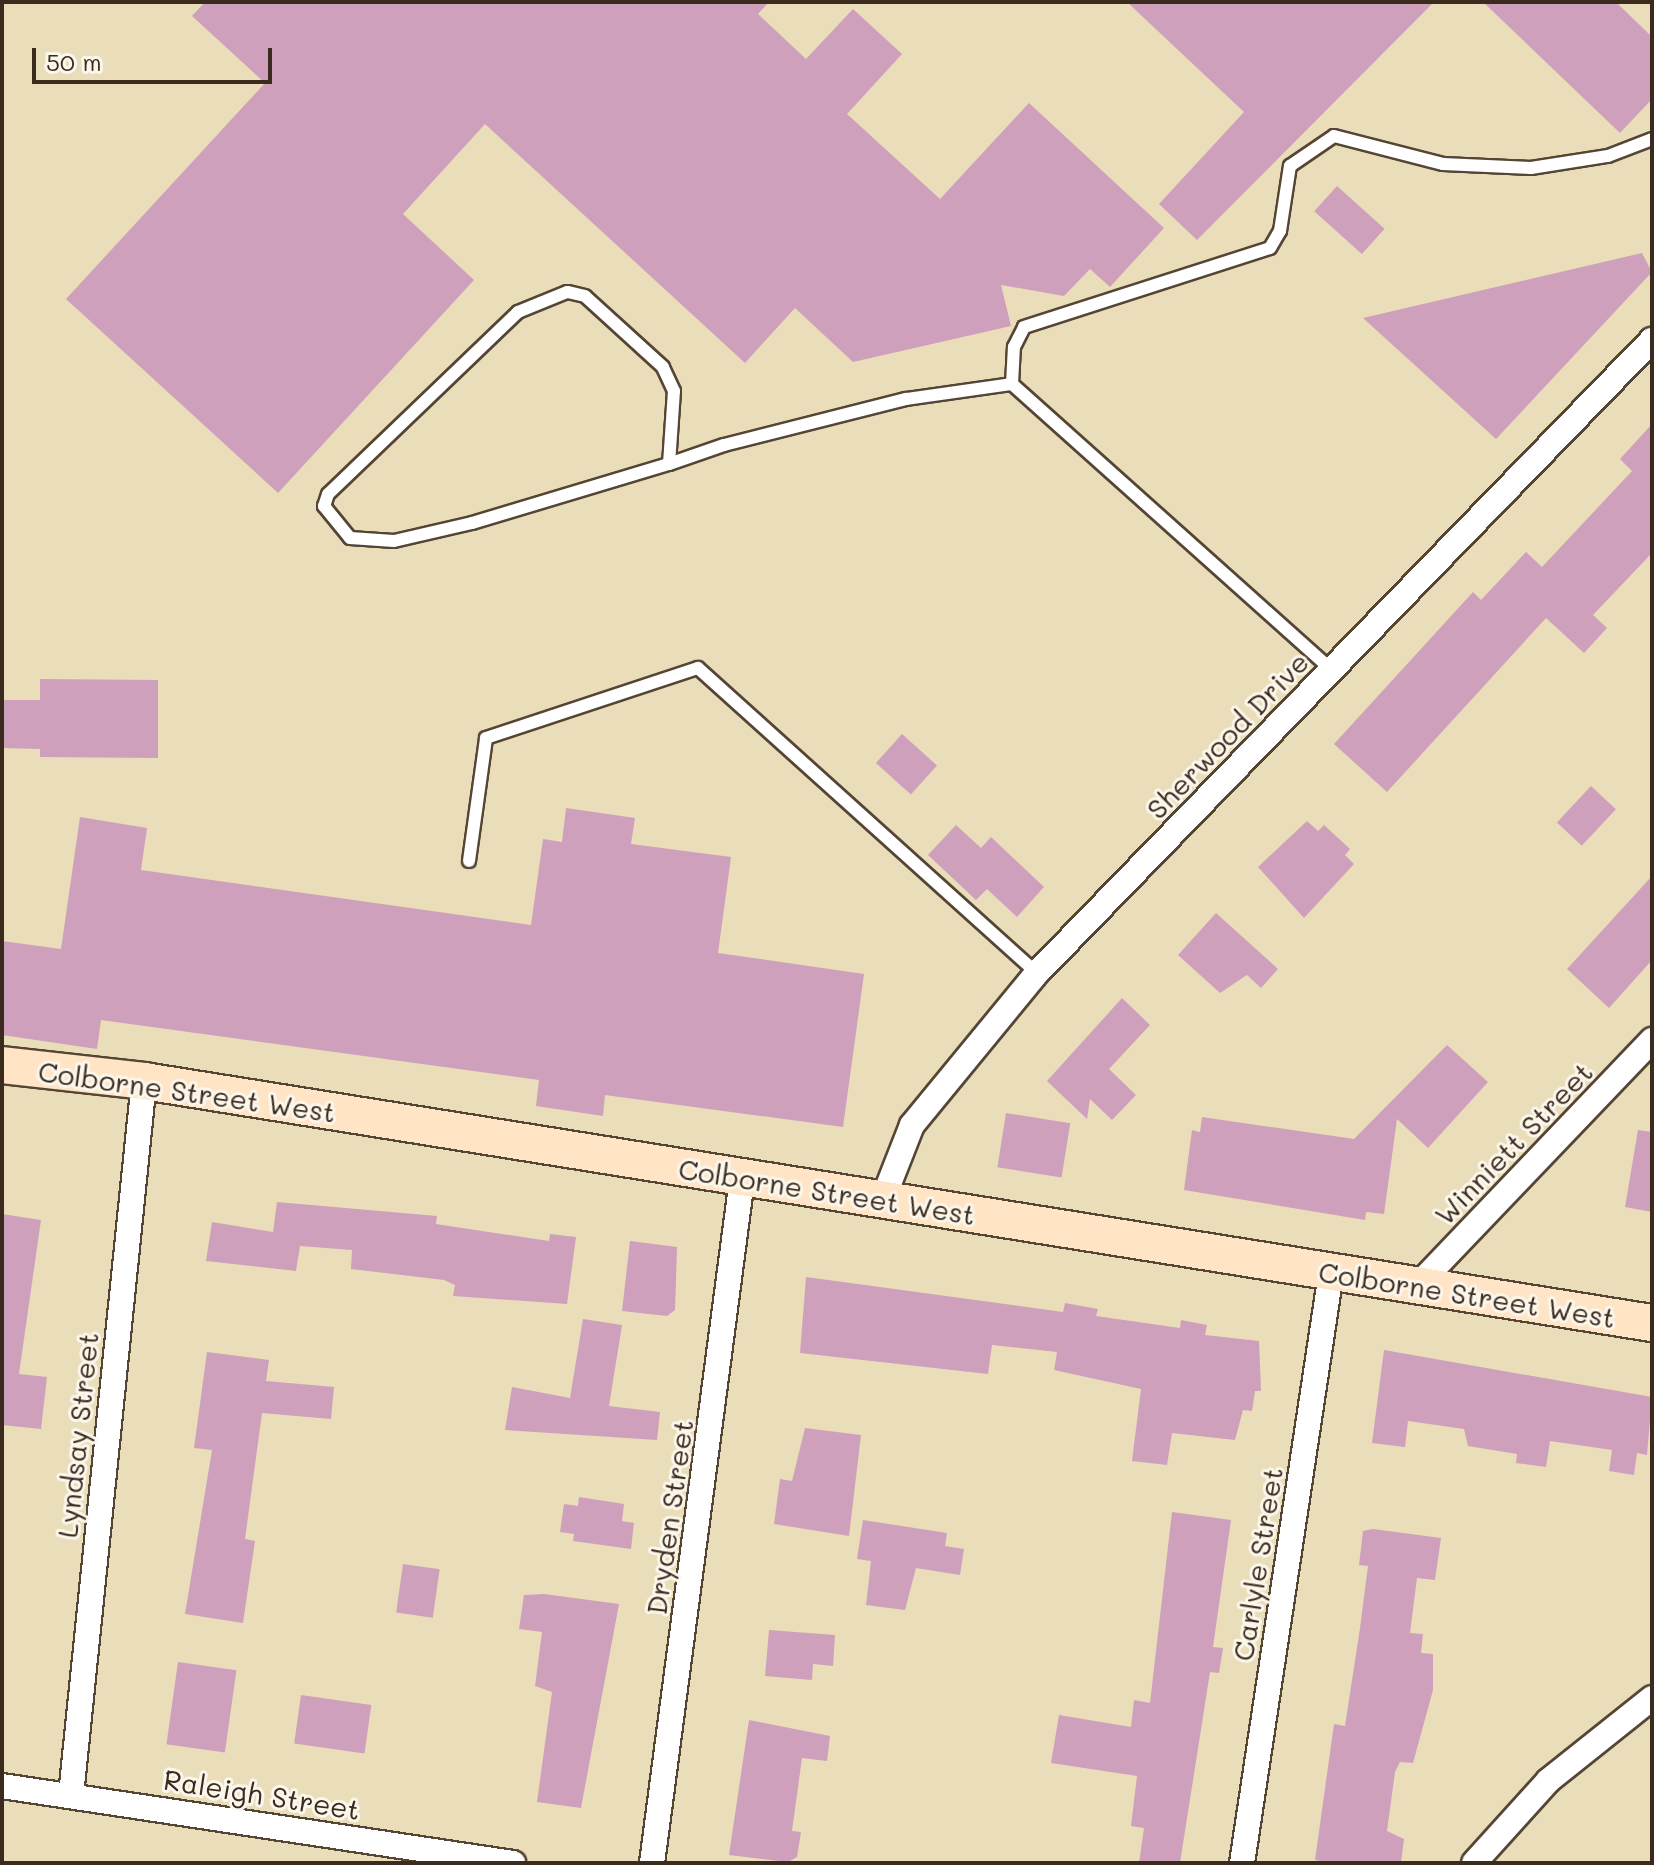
<!DOCTYPE html>
<style>
body{margin:0}
#map{position:relative;width:1654px;height:1865px;overflow:hidden;background:#eaddb9;font-family:Mali,sans-serif}
div>[style]{position:absolute}
[style*='--x']{left:calc(var(--x)*1px);top:calc(var(--y)*1px);width:calc(var(--w)*1px);rotate:calc(var(--a)*1deg)}
.building>*{inset:0;background:#cfa0bc;transform-origin:0 0}
.roads{filter:drop-shadow(2px 0 #554535) drop-shadow(-2px 0 #554535) drop-shadow(0 2px #554535) drop-shadow(0 -2px #554535)}
.service>*{height:12px;margin:-6px;padding:0 6px;transform-origin:6px;border-radius:6px;background:#fff}
.minor>*{height:24px;margin:-12px;padding:0 12px;transform-origin:12px;border-radius:12px;background:#fff}
.secondary>*{height:36px;margin:-18px;padding:0 18px;transform-origin:18px;border-radius:18px;background:#ffe4c6}
span{translate:-50% -50%;white-space:nowrap;text-align:center;line-height:1.15;-webkit-text-stroke:6px #fbf7ec;paint-order:stroke}
.street-label{font-size:28px;color:#3b2a1e}
.frame{position:absolute;inset:0;border:4px solid #3b2a1e;pointer-events:none}
.scale{position:absolute;left:32px;top:48px;width:240px;height:36px;box-sizing:border-box;border:4px solid #3b2a1e;border-top:0;padding-left:10px;font-size:24px;line-height:28px;white-space:nowrap;color:#3b2a1e;-webkit-text-stroke:6px #fbf7ec;paint-order:stroke}
</style>
<div id="map">
<div class="building">
<div style="clip-path:polygon(205px 2px,769px 2px,758px 14px,806px 59px,853px 9px,902px 54px,847px 114px,940px 199px,1029px 103px,1164px 228px,1110px 287px,1090px 269px,1064px 296px,1001px 285px,1011px 326px,853px 362px,795px 308px,745px 363px,485px 124px,403px 214px,474px 280px,278px 493px,66px 299px,265px 83px,192px 16px)"></div>
<div style="clip-path:polygon(1127px 2px,1434px 2px,1197px 240px,1159px 204px,1244px 112px)"></div>
<div style="clip-path:polygon(1483px 2px,1616px 2px,1652px 37px,1652px 99px,1620px 133px)"></div>
<div style="left:1337px;top:186px;width:64px;height:34px;rotate:42deg"></div>
<div style="clip-path:polygon(1642px 253px,1652px 272px,1496px 439px,1363px 318px)"></div>
<div style="clip-path:polygon(1652px 424px,1652px 553px,1593px 615px,1607px 628px,1584px 653px,1546px 618px,1387px 792px,1334px 744px,1473px 592px,1481px 600px,1526px 552px,1542px 567px,1632px 471px,1620px 459px)"></div>
<div style="clip-path:polygon(40px 679px,158px 680px,158px 758px,40px 757px,40px 749px,2px 748px,2px 700px,40px 700px)"></div>
<div style="left:902px;top:734px;width:47px;height:39px;rotate:42deg"></div>
<div style="left:1591px;top:786px;width:34px;height:50px;rotate:43deg"></div>
<div style="clip-path:polygon(566px 808px,635px 818px,631px 844px,731px 857px,718px 953px,864px 974px,843px 1127px,605px 1095px,603px 1116px,536px 1106px,539px 1080px,101px 1020px,97px 1049px,2px 1035px,2px 941px,61px 949px,80px 817px,147px 828px,141px 870px,531px 925px,543px 839px,562px 842px)"></div>
<div style="clip-path:polygon(1307px 821px,1318px 831px,1324px 825px,1350px 849px,1345px 855px,1354px 864px,1304px 918px,1258px 867px)"></div>
<div style="clip-path:polygon(956px 825px,981px 848px,991px 837px,1044px 887px,1017px 917px,987px 889px,976px 900px,928px 855px)"></div>
<div style="clip-path:polygon(1652px 876px,1652px 960px,1609px 1008px,1567px 969px)"></div>
<div style="clip-path:polygon(1216px 913px,1278px 969px,1261px 988px,1247px 975px,1220px 993px,1178px 955px)"></div>
<div style="clip-path:polygon(1122px 998px,1150px 1025px,1109px 1069px,1136px 1095px,1112px 1120px,1090px 1099px,1087px 1119px,1047px 1081px)"></div>
<div style="clip-path:polygon(1447px 1045px,1488px 1082px,1428px 1148px,1397px 1119px,1384px 1214px,1366px 1212px,1365px 1220px,1184px 1190px,1192px 1130px,1200px 1132px,1202px 1117px,1354px 1139px)"></div>
<div style="left:1006px;top:1113px;width:65px;height:55px;rotate:9deg"></div>
<div style="clip-path:polygon(1638px 1130px,1652px 1132px,1652px 1212px,1625px 1207px)"></div>
<div style="clip-path:polygon(277px 1202px,437px 1216px,436px 1224px,549px 1241px,550px 1234px,576px 1237px,567px 1304px,453px 1296px,455px 1285px,444px 1280px,351px 1269px,352px 1250px,300px 1246px,296px 1271px,206px 1261px,212px 1222px,273px 1232px)"></div>
<div style="clip-path:polygon(2px 1214px,41px 1220px,19px 1374px,47px 1377px,41px 1429px,2px 1425px)"></div>
<div style="clip-path:polygon(630px 1241px,677px 1247px,675px 1310px,667px 1316px,622px 1311px)"></div>
<div style="clip-path:polygon(806px 1277px,1063px 1312px,1065px 1303px,1098px 1309px,1096px 1316px,1180px 1328px,1181px 1320px,1207px 1325px,1205px 1335px,1259px 1341px,1261px 1391px,1255px 1391px,1252px 1411px,1243px 1410px,1235px 1440px,1172px 1433px,1167px 1465px,1132px 1461px,1141px 1389px,1054px 1370px,1057px 1352px,992px 1345px,988px 1374px,800px 1353px)"></div>
<div style="clip-path:polygon(583px 1319px,622px 1325px,609px 1406px,660px 1412px,657px 1440px,505px 1430px,512px 1387px,570px 1398px)"></div>
<div style="clip-path:polygon(1384px 1350px,1652px 1397px,1647px 1455px,1637px 1453px,1634px 1475px,1609px 1471px,1612px 1450px,1550px 1441px,1546px 1467px,1516px 1463px,1517px 1454px,1468px 1446px,1464px 1429px,1408px 1421px,1405px 1447px,1372px 1443px)"></div>
<div style="clip-path:polygon(207px 1352px,269px 1360px,266px 1381px,334px 1387px,331px 1419px,262px 1413px,245px 1539px,255px 1541px,243px 1623px,185px 1614px,212px 1450px,194px 1448px)"></div>
<div style="clip-path:polygon(805px 1428px,861px 1435px,849px 1536px,774px 1524px,780px 1479px,792px 1481px)"></div>
<div style="clip-path:polygon(579px 1497px,624px 1504px,622px 1521px,634px 1523px,631px 1549px,573px 1541px,574px 1534px,560px 1532px,564px 1504px,578px 1506px)"></div>
<div style="clip-path:polygon(1172px 1512px,1231px 1520px,1213px 1647px,1223px 1648px,1219px 1673px,1210px 1672px,1180px 1863px,1139px 1863px,1144px 1828px,1131px 1826px,1137px 1776px,1051px 1763px,1059px 1715px,1131px 1727px,1134px 1700px,1150px 1703px)"></div>
<div style="clip-path:polygon(863px 1520px,947px 1533px,945px 1546px,964px 1549px,960px 1575px,916px 1568px,905px 1610px,866px 1605px,871px 1561px,857px 1559px)"></div>
<div style="clip-path:polygon(1373px 1529px,1441px 1538px,1435px 1580px,1417px 1578px,1410px 1633px,1423px 1634px,1421px 1653px,1433px 1654px,1433px 1690px,1413px 1763px,1400px 1762px,1395px 1772px,1387px 1831px,1404px 1839px,1401px 1863px,1333px 1863px,1315px 1860px,1334px 1724px,1345px 1726px,1360px 1628px,1368px 1566px,1359px 1565px,1363px 1531px)"></div>
<div style="left:403px;top:1564px;width:37px;height:49px;rotate:8deg"></div>
<div style="clip-path:polygon(544px 1594px,619px 1604px,581px 1808px,537px 1802px,552px 1692px,535px 1686px,542px 1632px,519px 1629px,524px 1595px)"></div>
<div style="clip-path:polygon(769px 1630px,835px 1635px,833px 1666px,813px 1664px,812px 1680px,765px 1676px)"></div>
<div style="left:178px;top:1662px;width:59px;height:83px;rotate:8deg"></div>
<div style="left:301px;top:1695px;width:71px;height:49px;rotate:8deg"></div>
<div style="clip-path:polygon(749px 1720px,830px 1736px,827px 1761px,802px 1758px,792px 1831px,801px 1832px,797px 1857px,788px 1862px,729px 1855px)"></div>
</div>
<div class="roads">
<div class="service">
<div style="--x:1012;--y:384;--w:37;--a:-87"></div>
<div style="--x:1014;--y:347;--w:22;--a:-63"></div>
<div style="--x:1024;--y:327;--w:258;--a:-17.8"></div>
<div style="--x:1270;--y:248;--w:20;--a:-60"></div>
<div style="--x:1280;--y:231;--w:66;--a:-81.3"></div>
<div style="--x:1290;--y:166;--w:53;--a:-34.3"></div>
<div style="--x:1334;--y:136;--w:113;--a:14.4"></div>
<div style="--x:1443;--y:164;--w:88;--a:2.6"></div>
<div style="--x:1531;--y:168;--w:78;--a:-8.9"></div>
<div style="--x:1608;--y:156;--w:47;--a:-21.1"></div>
<div style="--x:669;--y:464;--w:73;--a:-86.1"></div>
<div style="--x:674;--y:391;--w:26;--a:-115"></div>
<div style="--x:663;--y:367;--w:105;--a:-137.7"></div>
<div style="--x:585;--y:296;--w:18;--a:-167"></div>
<div style="--x:567;--y:292;--w:53;--a:157.8"></div>
<div style="--x:518;--y:312;--w:263;--a:136.2"></div>
<div style="--x:328;--y:494;--w:13;--a:108"></div>
<div style="--x:324;--y:506;--w:41;--a:50.9"></div>
<div style="--x:350;--y:538;--w:44;--a:3.9"></div>
<div style="--x:394;--y:541;--w:80;--a:-13"></div>
<div style="--x:472;--y:523;--w:206;--a:-16.7"></div>
<div style="--x:669;--y:464;--w:58;--a:-19.1"></div>
<div style="--x:724;--y:445;--w:188;--a:-14.2"></div>
<div style="--x:906;--y:399;--w:107;--a:-8.1"></div>
<div style="--x:1012;--y:384;--w:429;--a:41.8"></div>
<div style="--x:469;--y:861;--w:124;--a:-82.1"></div>
<div style="--x:486;--y:738;--w:223;--a:-18.3"></div>
<div style="--x:698;--y:668;--w:456;--a:42"></div>
</div>
<div class="minor">
<div style="--x:883;--y:1199;--w:79;--a:-68.6"></div>
<div style="--x:912;--y:1125;--w:197;--a:-50.6"></div>
<div style="--x:1037;--y:973;--w:883;--a:-45.83"></div>
<div style="--x:1416;--y:1287;--w:342;--a:-46.3"></div>
<div style="--x:2;--y:1786;--w:517;--a:8.57"></div>
<div style="--x:71;--y:1795;--w:718;--a:-84.16"></div>
<div style="--x:652;--y:1863;--w:690;--a:-82.5"></div>
<div style="--x:1242;--y:1863;--w:597;--a:-81.42"></div>
<div style="--x:1474;--y:1863;--w:110;--a:-47.9"></div>
<div style="--x:1548;--y:1781;--w:133;--a:-38.6"></div>
</div>
<div class="secondary">
<div style="--x:2;--y:1065;--w:143;--a:6.4"></div>
<div style="--x:144;--y:1081;--w:1527;--a:9.12"></div>
</div>
</div>
<div class="street-label">
<span style="left:1227px;top:735px;rotate:-46deg">Sherwood Drive</span>
<span style="left:187px;top:1091px;rotate:8deg">Colborne Street West</span>
<span style="left:1513px;top:1143px;rotate:-46deg">Winniett Street</span>
<span style="left:827px;top:1191px;rotate:9deg">Colborne Street West</span>
<span style="left:1467px;top:1294px;rotate:9deg">Colborne Street West</span>
<span style="left:77px;top:1435px;rotate:-84deg">Lyndsay Street</span>
<span style="left:669px;top:1517px;rotate:-82deg">Dryden Street</span>
<span style="left:1257px;top:1564px;rotate:-81deg">Carlyle Street</span>
<span style="left:262px;top:1794px;rotate:9deg">Raleigh Street</span>
</div>
<div class="frame"></div>
<div class="scale">50 m</div>
</div>
